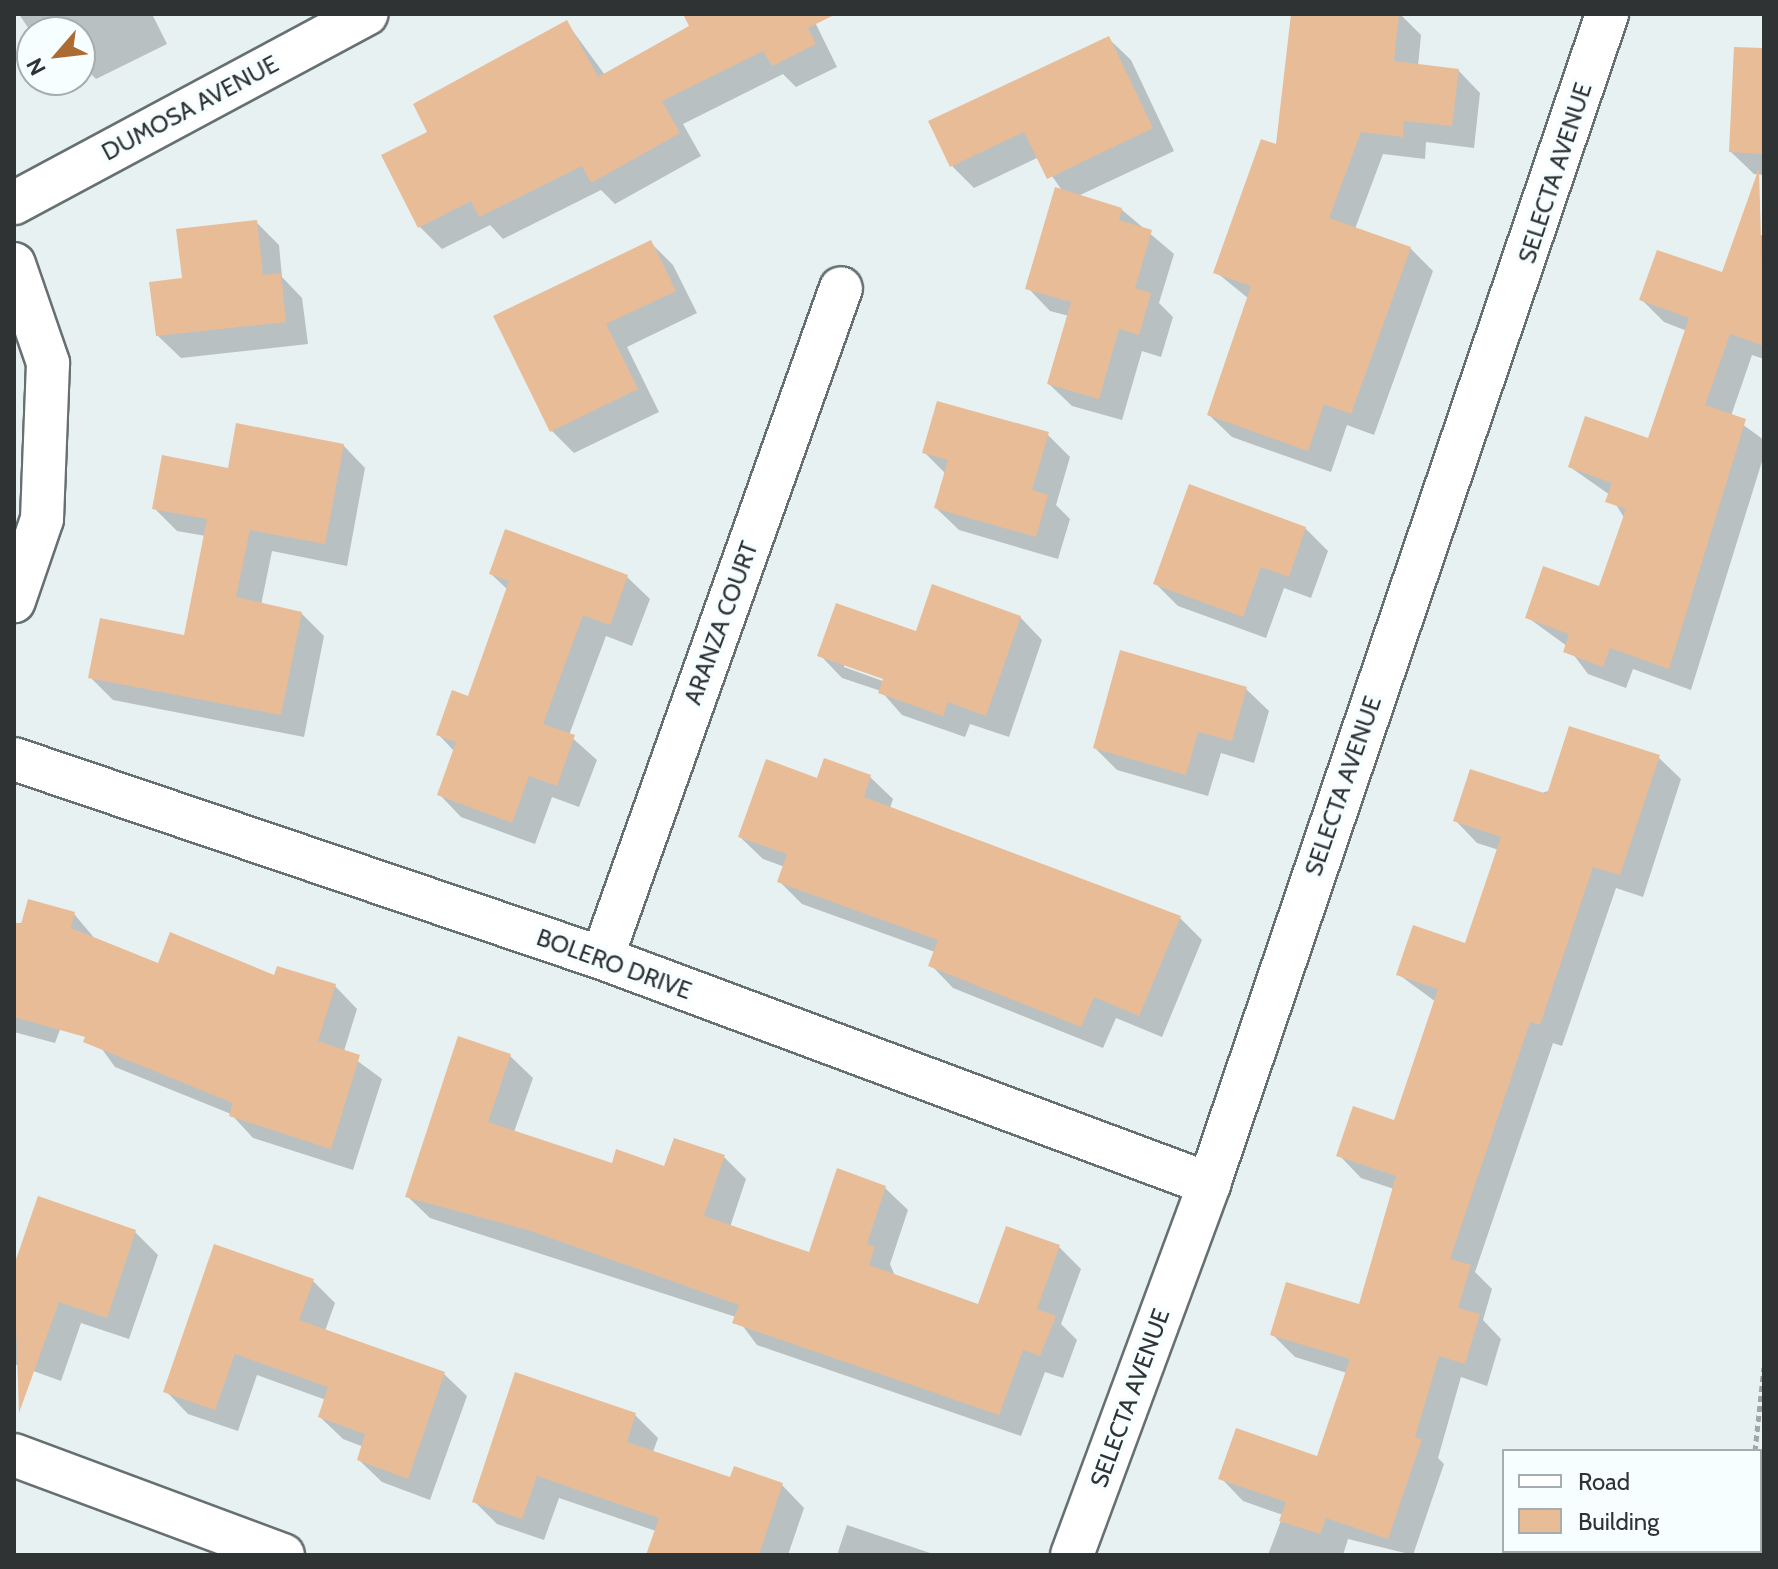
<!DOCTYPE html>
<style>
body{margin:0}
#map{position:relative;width:1778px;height:1569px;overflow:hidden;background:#e7f1f2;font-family:Cabin,sans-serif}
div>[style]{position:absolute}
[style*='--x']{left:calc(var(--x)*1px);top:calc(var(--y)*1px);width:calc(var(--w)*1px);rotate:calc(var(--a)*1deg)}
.shadow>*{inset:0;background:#0003}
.building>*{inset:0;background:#e9bc98}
.path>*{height:5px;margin-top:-2.5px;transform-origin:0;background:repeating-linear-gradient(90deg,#9fa7a8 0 6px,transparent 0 10px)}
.roads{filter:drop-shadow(2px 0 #677071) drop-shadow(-2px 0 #677071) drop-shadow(0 2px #677071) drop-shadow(0 -2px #677071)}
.street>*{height:42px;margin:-21px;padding:0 21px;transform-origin:21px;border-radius:21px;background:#fff}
span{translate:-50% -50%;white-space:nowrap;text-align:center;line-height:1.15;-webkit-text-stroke:7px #f6feff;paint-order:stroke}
.street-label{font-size:24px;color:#2f3334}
.frame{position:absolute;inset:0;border:16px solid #2f3334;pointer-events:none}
.legend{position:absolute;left:1502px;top:1449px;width:260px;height:104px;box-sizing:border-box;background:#f6feff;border:2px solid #a6adae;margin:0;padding:10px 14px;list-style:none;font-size:24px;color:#2f3334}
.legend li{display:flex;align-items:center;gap:16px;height:40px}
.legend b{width:40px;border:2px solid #a6adae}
.north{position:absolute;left:16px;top:16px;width:80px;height:80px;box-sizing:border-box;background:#f6feff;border:2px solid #a6adae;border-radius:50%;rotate:242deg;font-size:22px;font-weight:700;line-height:32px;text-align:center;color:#2f3334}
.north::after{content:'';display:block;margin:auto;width:28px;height:36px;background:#ab6b33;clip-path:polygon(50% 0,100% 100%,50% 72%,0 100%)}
</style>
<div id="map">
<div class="shadow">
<div style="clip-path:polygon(19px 14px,152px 14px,167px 44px,96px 79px,80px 63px,80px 32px,32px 34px)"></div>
<div style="clip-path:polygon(685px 14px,811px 14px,837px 67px,796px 87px,783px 74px,683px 124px,701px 156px,615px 204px,601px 190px,503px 239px,490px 225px,442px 249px,420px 227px,430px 133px,567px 23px,605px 75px,692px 27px)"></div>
<div style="clip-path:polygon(1293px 14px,1400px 14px,1421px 35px,1418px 66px,1458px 70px,1480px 93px,1474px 148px,1426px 142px,1425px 159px,1383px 154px,1355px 229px,1410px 248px,1433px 271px,1374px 435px,1347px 425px,1331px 472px,1232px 437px,1209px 415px,1249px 299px,1216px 272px,1277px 147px)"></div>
<div style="clip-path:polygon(1108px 38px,1131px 60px,1174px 151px,1078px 196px,1121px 209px,1174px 254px,1159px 303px,1173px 317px,1161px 357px,1142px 351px,1122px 420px,1072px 406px,1049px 384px,1069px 316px,1050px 311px,1028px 288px,1063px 192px,1039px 157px,974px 188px,952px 166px)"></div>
<div style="clip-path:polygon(1764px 104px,1764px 175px,1754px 174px,1731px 152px)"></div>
<div style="clip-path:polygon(256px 222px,279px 245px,282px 277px,302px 298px,308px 344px,181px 358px,158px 336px,184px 280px)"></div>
<div style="clip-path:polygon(1740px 227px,1764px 236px,1764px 359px,1752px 355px,1731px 416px,1764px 440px,1764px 455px,1691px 690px,1633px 669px,1626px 688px,1588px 674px,1567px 646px,1527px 617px,1600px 589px,1625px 519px,1610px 495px,1570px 467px,1649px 440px,1687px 331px,1664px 322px,1642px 300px,1723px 275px)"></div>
<div style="clip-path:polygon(651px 243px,673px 265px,697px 313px,627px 347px,659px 412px,574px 453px,551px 430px,496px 317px)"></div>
<div style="clip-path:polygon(1047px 434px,1070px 457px,1056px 505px,1070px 519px,1058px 559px,959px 530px,936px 508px,946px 474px,924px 452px)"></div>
<div style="clip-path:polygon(343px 445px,365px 468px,347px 566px,272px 551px,261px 605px,301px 613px,324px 636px,304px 737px,113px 700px,90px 677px,186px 638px,206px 536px,177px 531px,154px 508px,229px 470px)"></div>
<div style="clip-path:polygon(1305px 528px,1328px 551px,1311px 598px,1284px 588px,1266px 638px,1178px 606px,1156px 584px)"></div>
<div style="clip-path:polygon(491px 574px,627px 577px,650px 599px,632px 646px,606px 636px,569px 735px,597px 760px,579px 807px,552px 797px,535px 844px,461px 817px,439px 794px,454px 751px,438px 734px,469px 698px,508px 590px)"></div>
<div style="clip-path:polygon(evenodd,1020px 617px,1042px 640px,1009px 737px,970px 724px,965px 737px,902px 715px,881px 691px,842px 678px,820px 655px,1020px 617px,844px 663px,893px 680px,891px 684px,844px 667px,844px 663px)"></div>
<div style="clip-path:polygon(1246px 689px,1269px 711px,1254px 763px,1221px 753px,1208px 796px,1117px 770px,1095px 748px)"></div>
<div style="clip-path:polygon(1658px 757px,1681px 779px,1643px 897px,1616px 888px,1562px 1046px,1553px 1043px,1475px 1272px,1492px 1289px,1483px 1320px,1501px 1339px,1487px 1386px,1461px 1377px,1438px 1458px,1444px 1464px,1413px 1555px,1348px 1539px,1343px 1555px,1268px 1555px,1283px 1515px,1243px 1501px,1221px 1478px,1318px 1458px,1347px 1373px,1295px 1357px,1273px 1335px,1360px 1306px,1394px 1189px,1361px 1178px,1339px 1155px,1396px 1122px,1436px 1002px,1398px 974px,1467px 945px,1499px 850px,1477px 843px,1455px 820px)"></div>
<div style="clip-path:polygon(870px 777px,893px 799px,890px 808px,1180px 918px,1202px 940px,1162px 1037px,1116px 1018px,1103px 1048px,953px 988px,931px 965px,935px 952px,802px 904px,780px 882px,785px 867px,763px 859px,740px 837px,818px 780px)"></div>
<div style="clip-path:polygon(74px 914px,96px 940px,159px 966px,335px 986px,357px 1009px,344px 1051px,382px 1079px,353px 1170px,253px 1138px,231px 1114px,115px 1067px,94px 1038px,61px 1027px,55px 1043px,14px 1032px,14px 924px)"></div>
<div style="clip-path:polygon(510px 1056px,533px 1078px,514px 1132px,613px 1165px,665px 1168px,724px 1157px,746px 1179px,730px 1227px,810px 1254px,885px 1188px,908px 1210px,890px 1264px,895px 1276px,979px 1306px,1059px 1247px,1081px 1269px,1061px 1324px,1077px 1340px,1063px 1378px,1045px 1372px,1021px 1436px,757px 1345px,736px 1317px,430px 1218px,407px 1196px)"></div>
<div style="clip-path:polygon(39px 1199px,135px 1232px,158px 1255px,129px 1339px,81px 1323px,61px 1381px,14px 1364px,14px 1271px)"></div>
<div style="clip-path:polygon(313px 1281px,335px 1303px,325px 1331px,444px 1374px,467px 1396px,430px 1500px,382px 1482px,359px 1460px,364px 1447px,343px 1439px,320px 1417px,326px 1400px,257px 1375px,238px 1431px,188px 1414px,166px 1391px)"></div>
<div style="clip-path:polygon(517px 1375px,635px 1415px,658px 1438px,653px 1452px,731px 1479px,782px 1485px,804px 1508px,788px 1555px,648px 1555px,656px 1531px,559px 1498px,544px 1540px,497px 1524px,475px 1502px)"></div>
<div style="clip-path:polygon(847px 1525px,936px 1555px,837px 1555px)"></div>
</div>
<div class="building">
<div style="clip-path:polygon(683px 14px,836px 14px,808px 28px,816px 44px,772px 66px,763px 51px,662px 101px,680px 133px,591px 183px,582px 166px,479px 217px,471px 201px,418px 228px,381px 155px,427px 132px,413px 104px,567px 20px,598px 77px,689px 26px)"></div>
<div style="clip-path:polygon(1291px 14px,1399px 14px,1394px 61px,1459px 69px,1452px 126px,1404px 121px,1403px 137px,1361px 132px,1329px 218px,1411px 247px,1351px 414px,1324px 404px,1308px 451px,1207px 415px,1251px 286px,1213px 273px,1261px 139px,1276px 144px)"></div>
<div style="clip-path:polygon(1109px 36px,1153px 128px,1047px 179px,1024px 132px,950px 167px,928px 121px)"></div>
<div style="clip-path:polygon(1734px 47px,1764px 48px,1764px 154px,1729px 152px)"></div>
<div style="clip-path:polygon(1759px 168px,1764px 346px,1730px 334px,1705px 405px,1746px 419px,1669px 669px,1610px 648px,1603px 667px,1563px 652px,1569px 634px,1525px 618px,1543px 566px,1599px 586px,1626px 509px,1605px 502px,1612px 483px,1568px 467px,1585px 416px,1648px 438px,1689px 318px,1639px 300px,1657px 250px,1722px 272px)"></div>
<div style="clip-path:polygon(1055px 187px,1122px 208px,1119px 220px,1152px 230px,1135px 288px,1151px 293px,1139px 335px,1119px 329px,1099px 399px,1047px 384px,1071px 302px,1025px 289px)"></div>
<div style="clip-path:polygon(257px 220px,263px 275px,281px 273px,286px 322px,156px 336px,149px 282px,182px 278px,176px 229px)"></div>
<div style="clip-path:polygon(651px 240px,676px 291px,606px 324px,638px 389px,550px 432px,493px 316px)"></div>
<div style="clip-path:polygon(937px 401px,1049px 432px,1032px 490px,1048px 495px,1036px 537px,934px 508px,948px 460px,922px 453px)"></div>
<div style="clip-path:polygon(236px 423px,344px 444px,325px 544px,250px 530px,236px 597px,302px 612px,281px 715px,88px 678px,100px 618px,184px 635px,207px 519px,152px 509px,162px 455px,228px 468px)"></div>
<div style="clip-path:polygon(1189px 484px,1306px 527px,1289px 577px,1261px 567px,1243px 617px,1153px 584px)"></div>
<div style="clip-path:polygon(505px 529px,628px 575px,610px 625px,583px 615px,543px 724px,575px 735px,557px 786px,529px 776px,512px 823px,437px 795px,456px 742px,436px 735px,452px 690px,468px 696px,509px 581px,489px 574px)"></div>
<div style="clip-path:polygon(932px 584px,1021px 616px,986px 716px,948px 702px,943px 716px,878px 693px,883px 679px,817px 656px,836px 603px,916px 631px)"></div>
<div style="clip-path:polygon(1120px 650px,1247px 687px,1232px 741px,1198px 732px,1186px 775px,1093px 748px)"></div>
<div style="clip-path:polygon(1569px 726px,1660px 755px,1620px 875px,1593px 867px,1540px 1025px,1530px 1022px,1450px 1259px,1471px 1265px,1458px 1308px,1480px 1314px,1465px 1364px,1439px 1356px,1415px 1437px,1422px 1439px,1388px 1539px,1326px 1518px,1320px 1534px,1279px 1521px,1286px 1502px,1218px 1479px,1236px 1428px,1317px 1456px,1350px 1359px,1270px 1335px,1286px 1282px,1359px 1304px,1396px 1176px,1336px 1156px,1353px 1106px,1394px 1120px,1438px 989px,1396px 975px,1413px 925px,1465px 943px,1501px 837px,1453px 821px,1470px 769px,1547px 794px)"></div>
<div style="clip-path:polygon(824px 758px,871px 775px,864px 797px,1181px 916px,1139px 1016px,1094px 997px,1081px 1027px,928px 966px,938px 940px,777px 882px,787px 854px,738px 837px,766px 759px,817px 778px)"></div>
<div style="clip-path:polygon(28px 899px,75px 912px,71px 928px,158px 963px,170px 932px,274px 975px,277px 966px,336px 984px,318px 1041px,360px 1055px,331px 1149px,229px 1116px,233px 1103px,83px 1042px,85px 1037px,14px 1017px,14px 922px,21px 924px)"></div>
<div style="clip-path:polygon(458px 1036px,511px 1054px,488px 1122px,612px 1163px,616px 1149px,664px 1166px,674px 1138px,725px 1155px,704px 1216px,809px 1252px,837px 1168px,886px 1186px,867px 1244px,875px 1247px,869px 1265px,978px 1304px,1006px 1226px,1060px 1245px,1037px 1309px,1056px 1316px,1040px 1356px,1023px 1350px,999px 1415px,732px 1323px,739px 1305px,528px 1230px,405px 1197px)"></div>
<div style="clip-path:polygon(38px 1196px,136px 1230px,107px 1318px,59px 1302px,19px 1413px,14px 1265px)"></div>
<div style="clip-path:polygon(214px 1244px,314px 1279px,299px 1320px,445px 1372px,408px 1479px,357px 1460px,365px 1434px,318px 1417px,328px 1387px,235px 1354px,215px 1410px,163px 1392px)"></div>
<div style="clip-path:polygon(515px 1372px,636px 1413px,627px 1442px,730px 1477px,734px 1466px,783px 1483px,759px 1555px,646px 1555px,659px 1518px,537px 1476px,522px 1519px,472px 1502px)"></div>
</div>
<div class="path">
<div style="--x:1755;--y:1451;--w:84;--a:-83.9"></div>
<div style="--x:1729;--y:1555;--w:4;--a:-63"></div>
</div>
<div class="roads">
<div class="street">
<div style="--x:14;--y:203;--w:400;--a:-28.2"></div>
<div style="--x:14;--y:264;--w:105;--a:71"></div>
<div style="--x:48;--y:363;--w:156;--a:92.2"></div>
<div style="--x:42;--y:519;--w:87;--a:108.9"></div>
<div style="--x:14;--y:759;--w:621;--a:18.7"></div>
<div style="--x:602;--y:958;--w:648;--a:20.42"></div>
<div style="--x:602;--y:958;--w:711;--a:-70.37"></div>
<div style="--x:14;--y:1455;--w:287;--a:20.4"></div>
<div style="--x:1072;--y:1555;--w:395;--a:-69.7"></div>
<div style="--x:1209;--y:1184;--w:1236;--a:-71.21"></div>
</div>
</div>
<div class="street-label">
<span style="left:190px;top:108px;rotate:-28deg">DUMOSA AVENUE</span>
<span style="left:1555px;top:173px;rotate:-72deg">SELECTA AVENUE</span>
<span style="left:721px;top:623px;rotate:-70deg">ARANZA COURT</span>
<span style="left:1343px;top:786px;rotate:-71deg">SELECTA AVENUE</span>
<span style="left:614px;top:964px;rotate:20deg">BOLERO DRIVE</span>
<span style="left:1130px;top:1398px;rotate:-70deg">SELECTA AVENUE</span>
</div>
<div class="frame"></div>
<ul class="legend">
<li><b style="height:10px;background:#fff"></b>Road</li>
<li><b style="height:22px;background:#e9bc98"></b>Building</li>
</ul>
<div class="north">N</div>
</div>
